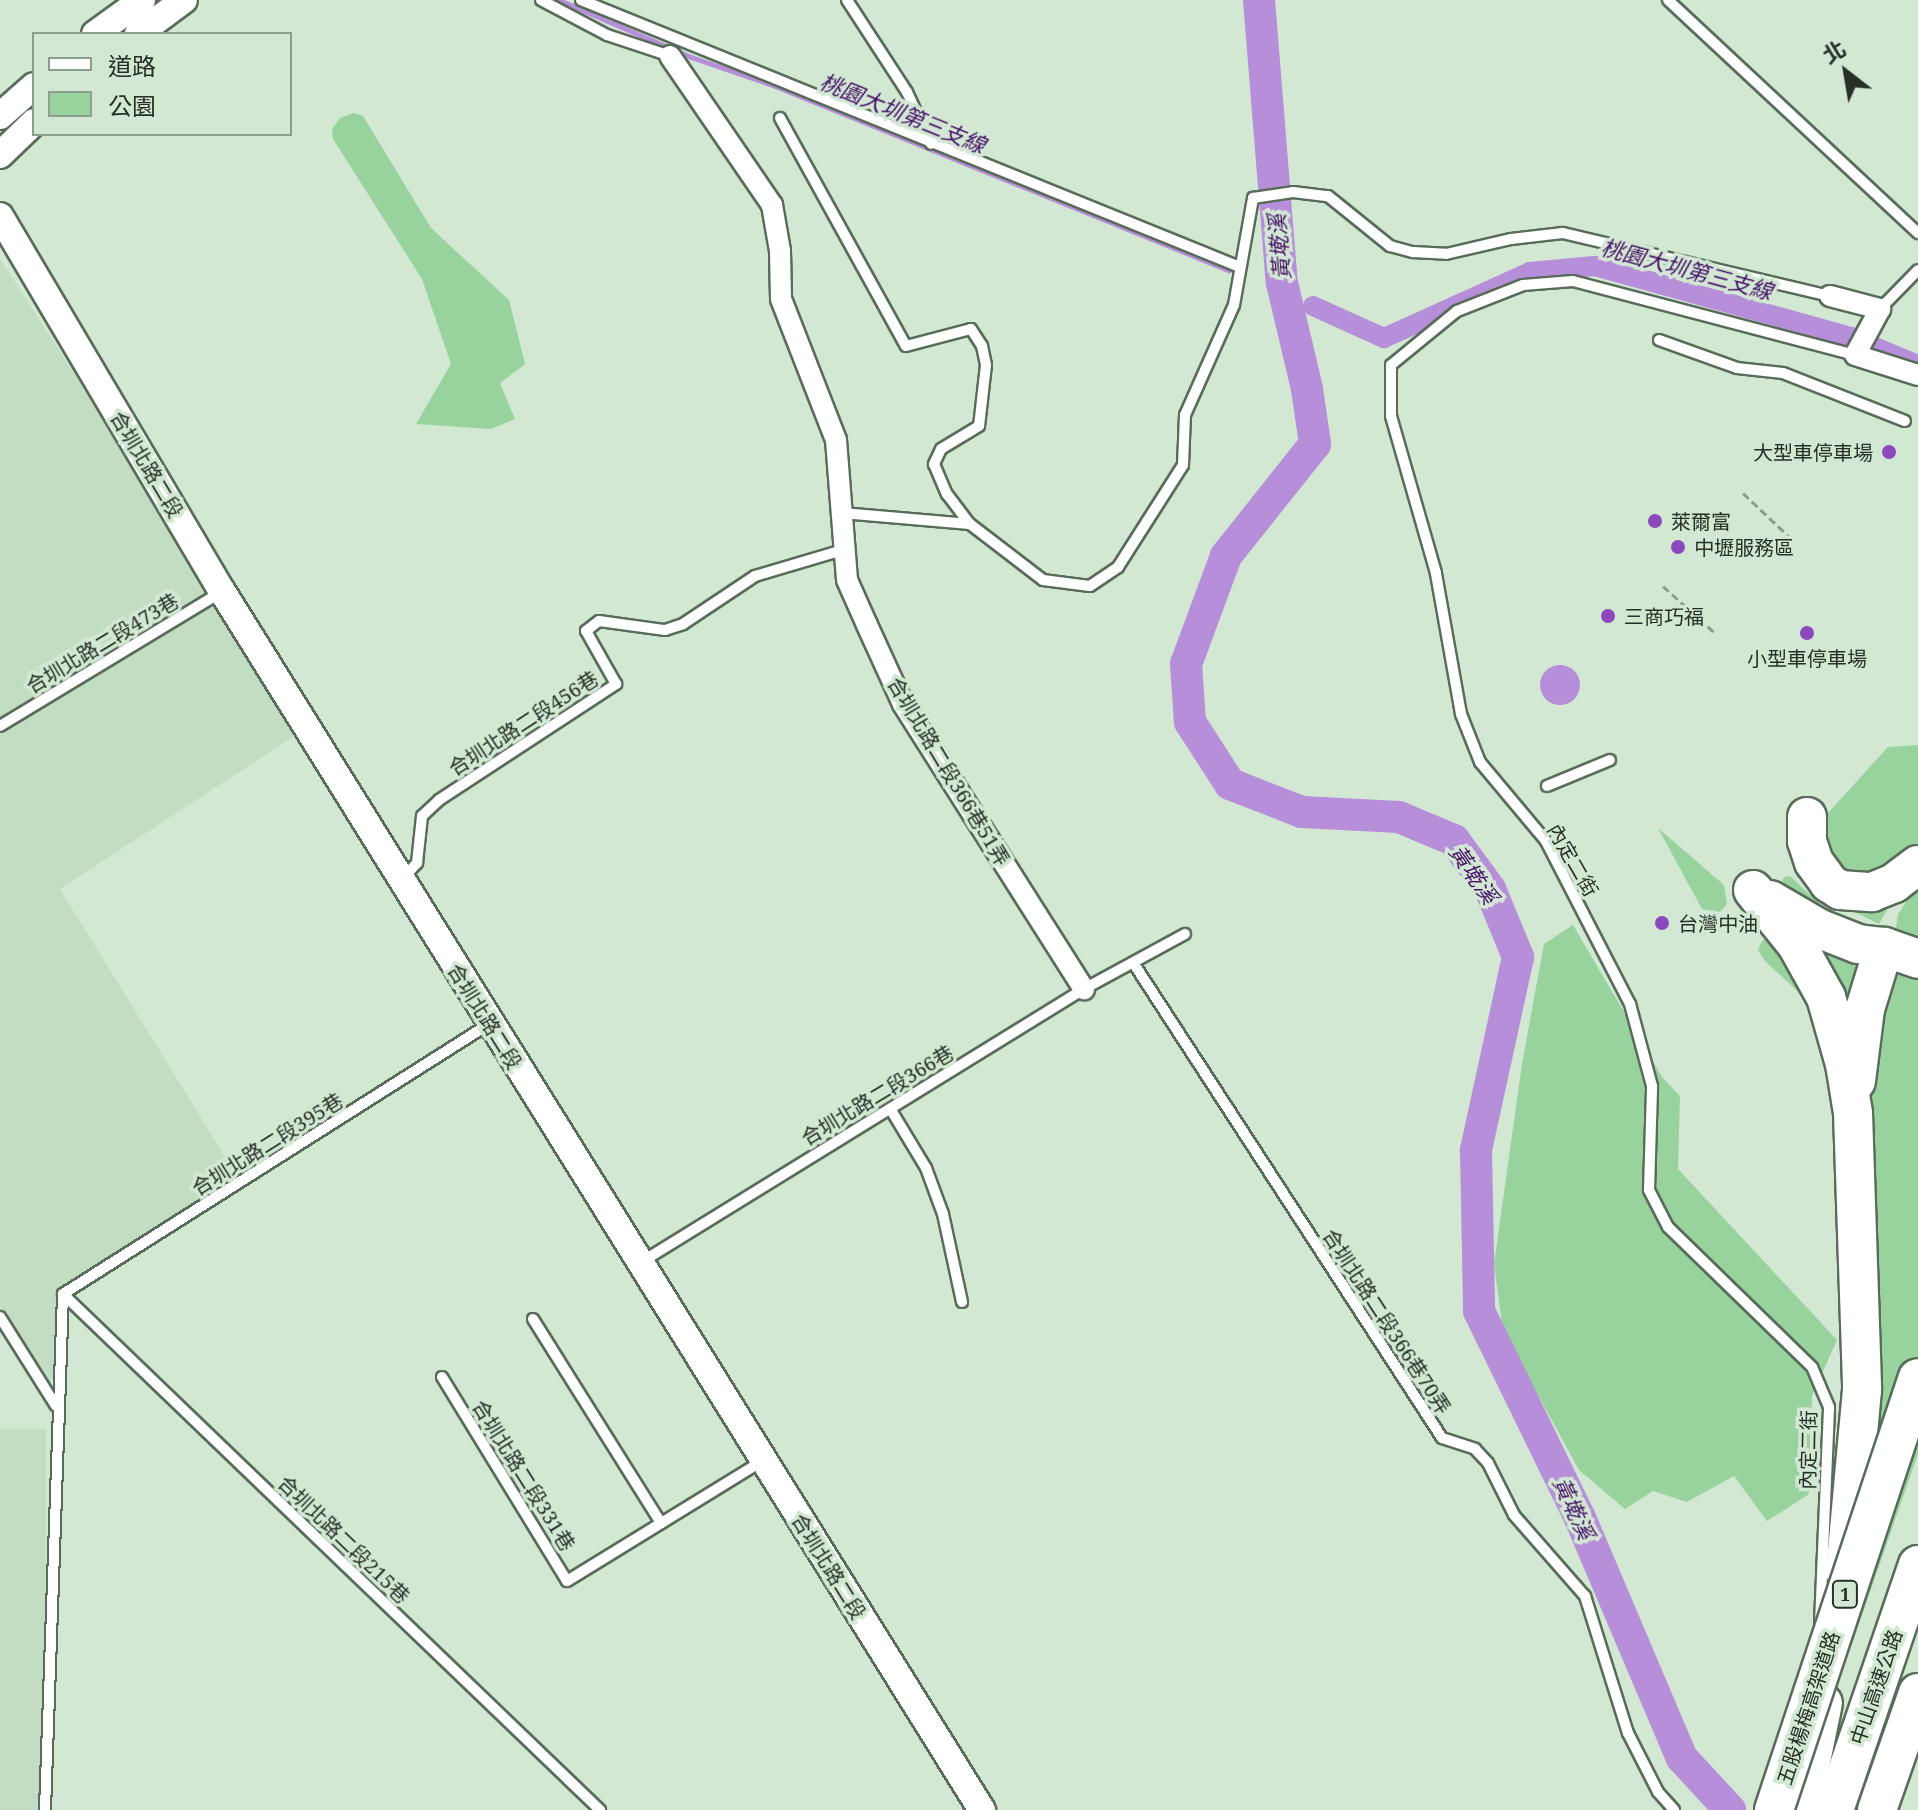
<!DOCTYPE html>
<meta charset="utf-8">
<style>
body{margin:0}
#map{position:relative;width:1918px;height:1810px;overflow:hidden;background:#d2e8d3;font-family:"Noto Serif","Noto Sans TC",serif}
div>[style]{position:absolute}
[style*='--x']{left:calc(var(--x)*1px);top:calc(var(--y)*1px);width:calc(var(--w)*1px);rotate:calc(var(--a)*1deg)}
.built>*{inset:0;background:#c2ddc4;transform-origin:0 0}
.green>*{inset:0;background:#98d29d}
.water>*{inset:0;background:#b68ed9}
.round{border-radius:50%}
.stream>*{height:5px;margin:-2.5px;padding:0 2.5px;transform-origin:2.5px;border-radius:2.5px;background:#b68ed9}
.canal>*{height:20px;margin:-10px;padding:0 10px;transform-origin:10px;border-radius:10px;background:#b68ed9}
.river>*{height:32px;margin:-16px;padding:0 16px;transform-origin:16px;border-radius:16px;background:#b68ed9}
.path>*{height:3px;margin-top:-1.5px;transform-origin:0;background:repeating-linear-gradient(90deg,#8c9c8d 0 8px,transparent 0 12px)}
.roads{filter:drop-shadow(2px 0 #586c5a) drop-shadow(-2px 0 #586c5a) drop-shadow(0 2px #586c5a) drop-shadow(0 -2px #586c5a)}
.service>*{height:10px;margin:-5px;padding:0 5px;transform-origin:5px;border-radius:5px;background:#fff}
.minor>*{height:20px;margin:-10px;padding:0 10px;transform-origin:10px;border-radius:10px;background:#fff}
.tertiary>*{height:26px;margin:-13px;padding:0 13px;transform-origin:13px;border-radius:13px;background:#fff}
.motorway>*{height:38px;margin:-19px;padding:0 19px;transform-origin:19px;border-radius:19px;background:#fff}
.bridges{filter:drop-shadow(2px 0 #586c5a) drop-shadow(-2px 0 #586c5a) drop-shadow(0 2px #586c5a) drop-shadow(0 -2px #586c5a)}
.motorway-bridge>*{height:38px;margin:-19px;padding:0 19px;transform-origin:19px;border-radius:19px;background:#fff}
.dots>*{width:22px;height:22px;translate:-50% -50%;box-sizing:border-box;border:4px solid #d2e8d3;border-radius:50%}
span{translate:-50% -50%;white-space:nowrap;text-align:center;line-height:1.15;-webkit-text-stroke:7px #d2e8d3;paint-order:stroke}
.shield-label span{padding:2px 6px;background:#d2e8d3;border:2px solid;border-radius:6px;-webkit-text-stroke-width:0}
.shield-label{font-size:18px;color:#272f27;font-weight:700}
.poi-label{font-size:20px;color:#272f27}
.right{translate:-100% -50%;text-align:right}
.left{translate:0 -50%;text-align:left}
.street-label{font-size:20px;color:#272f27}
.water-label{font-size:22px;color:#470f69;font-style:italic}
.legend{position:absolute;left:32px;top:32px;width:260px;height:104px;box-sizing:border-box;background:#d2e8d3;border:2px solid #8e9e8e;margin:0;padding:10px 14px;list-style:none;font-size:24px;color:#272f27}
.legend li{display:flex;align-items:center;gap:16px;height:40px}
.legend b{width:40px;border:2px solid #8e9e8e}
.north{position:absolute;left:1806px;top:32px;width:80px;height:80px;-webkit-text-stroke:6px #d2e8d3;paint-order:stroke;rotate:329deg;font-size:22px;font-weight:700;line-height:32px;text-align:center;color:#272f27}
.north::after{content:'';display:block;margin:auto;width:28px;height:36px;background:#272f27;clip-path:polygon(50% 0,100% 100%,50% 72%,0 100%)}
</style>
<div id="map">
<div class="built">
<div style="clip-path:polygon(0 259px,305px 729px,60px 889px,240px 1181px,60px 1289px,56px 1297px,54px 1378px,49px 1384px,0 1306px)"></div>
<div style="left:46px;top:1429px;width:381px;height:54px;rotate:90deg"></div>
</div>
<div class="green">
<div style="clip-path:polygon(354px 113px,363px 116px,431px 228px,509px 300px,525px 364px,500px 383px,515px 419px,491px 429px,416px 424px,451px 364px,422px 279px,333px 139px,332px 129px,340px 118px)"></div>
<div style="clip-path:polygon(1918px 745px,1918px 846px,1906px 860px,1862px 884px,1829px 865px,1819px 823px,1888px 747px)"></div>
<div style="clip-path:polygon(1658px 828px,1724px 885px,1727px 904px,1720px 912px,1702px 909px)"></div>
<div style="clip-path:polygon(1790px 876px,1823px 907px,1849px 927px,1780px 887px,1784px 877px)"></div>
<div style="clip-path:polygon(1918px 885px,1918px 949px,1898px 938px,1896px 928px,1898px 914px)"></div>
<div style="clip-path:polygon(1893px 899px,1879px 924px,1839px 904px)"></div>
<div style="clip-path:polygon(1573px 925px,1662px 1077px,1680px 1096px,1678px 1169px,1837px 1340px,1812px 1396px,1809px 1494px,1767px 1521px,1734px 1476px,1687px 1502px,1653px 1491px,1625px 1509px,1579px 1470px,1503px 1331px,1494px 1264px,1522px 1064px,1544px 944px)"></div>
<div style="clip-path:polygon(1809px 934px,1861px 963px,1854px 1023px)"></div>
<div style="clip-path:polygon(1771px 935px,1807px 1000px,1765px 961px,1758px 950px,1762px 941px)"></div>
<div style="clip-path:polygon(1896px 968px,1918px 971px,1918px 1454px,1851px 1647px,1846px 1645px,1868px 1188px,1869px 1038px)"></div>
</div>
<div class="water">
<div class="round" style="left:1540px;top:665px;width:40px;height:40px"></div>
</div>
<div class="stream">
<div style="--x:559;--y:0;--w:144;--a:23.4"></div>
<div style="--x:691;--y:57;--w:89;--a:19"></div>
<div style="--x:775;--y:86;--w:490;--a:22.1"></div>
</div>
<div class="canal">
<div style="--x:1313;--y:306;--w:78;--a:24.3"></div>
<div style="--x:1384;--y:338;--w:160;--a:-24.3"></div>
<div style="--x:1530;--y:272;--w:65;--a:-5.3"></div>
<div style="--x:1595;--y:266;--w:266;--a:15.5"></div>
<div style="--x:1851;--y:337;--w:73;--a:22.7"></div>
</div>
<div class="river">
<div style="--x:1259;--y:0;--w:284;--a:85.4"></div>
<div style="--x:1282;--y:283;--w:109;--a:76.7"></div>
<div style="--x:1307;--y:389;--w:56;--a:81.7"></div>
<div style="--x:1315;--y:444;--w:143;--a:128.5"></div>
<div style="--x:1226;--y:556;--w:115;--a:110.3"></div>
<div style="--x:1186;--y:664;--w:58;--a:86.1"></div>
<div style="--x:1190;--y:722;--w:74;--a:57.2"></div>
<div style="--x:1230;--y:784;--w:77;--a:21.3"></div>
<div style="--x:1302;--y:812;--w:97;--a:3"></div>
<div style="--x:1399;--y:817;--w:60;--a:22.7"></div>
<div style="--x:1454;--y:840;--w:61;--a:53.7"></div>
<div style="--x:1490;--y:889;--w:74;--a:67.6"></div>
<div style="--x:1518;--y:957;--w:198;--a:102.3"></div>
<div style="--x:1476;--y:1150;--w:161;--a:88.9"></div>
<div style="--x:1479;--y:1311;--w:230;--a:64"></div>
<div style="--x:1580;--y:1518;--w:261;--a:67"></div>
<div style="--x:1682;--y:1758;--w:71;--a:47.3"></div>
</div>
<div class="path">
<div style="--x:1743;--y:493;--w:71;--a:43.3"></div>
<div style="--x:1663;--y:586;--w:70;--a:42.1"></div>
</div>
<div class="roads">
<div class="service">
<div style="--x:541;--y:0;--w:75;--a:27.9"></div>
<div style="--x:607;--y:35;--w:66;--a:18.4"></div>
<div style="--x:670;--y:56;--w:3;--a:-72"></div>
<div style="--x:581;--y:0;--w:711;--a:22.06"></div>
<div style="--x:847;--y:0;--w:110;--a:56.9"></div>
<div style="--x:907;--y:92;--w:57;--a:65.2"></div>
<div style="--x:1668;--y:0;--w:342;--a:43"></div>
<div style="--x:780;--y:118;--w:260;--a:61.1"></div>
<div style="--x:906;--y:346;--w:67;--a:-14.7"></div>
<div style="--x:971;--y:329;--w:20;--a:57"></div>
<div style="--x:982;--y:346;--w:19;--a:78"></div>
<div style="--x:986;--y:365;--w:61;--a:96.5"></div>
<div style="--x:979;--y:426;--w:44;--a:148.8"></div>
<div style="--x:941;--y:449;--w:17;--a:115"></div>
<div style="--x:934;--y:464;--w:33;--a:67"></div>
<div style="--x:947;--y:494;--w:38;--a:53"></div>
<div style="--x:1880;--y:309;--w:54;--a:-45.7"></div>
<div style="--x:1659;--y:340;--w:83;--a:19.7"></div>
<div style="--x:1737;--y:368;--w:46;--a:6.2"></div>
<div style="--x:1783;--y:373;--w:131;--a:21.5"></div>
<div style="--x:842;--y:513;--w:128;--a:4.9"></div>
<div style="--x:970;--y:524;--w:92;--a:37.5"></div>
<div style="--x:1043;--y:580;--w:47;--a:7.3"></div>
<div style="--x:1090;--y:586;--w:34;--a:-34"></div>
<div style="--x:1118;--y:567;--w:121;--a:-57.5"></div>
<div style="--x:1183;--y:465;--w:50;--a:-87.7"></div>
<div style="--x:1185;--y:415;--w:120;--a:-66"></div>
<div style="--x:1234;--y:305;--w:109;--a:-79.9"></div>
<div style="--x:1253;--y:198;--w:40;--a:-8.5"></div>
<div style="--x:1293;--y:192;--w:35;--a:7"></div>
<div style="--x:1328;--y:196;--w:80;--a:38.9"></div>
<div style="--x:1390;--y:246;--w:24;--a:15"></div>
<div style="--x:1413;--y:252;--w:33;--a:3"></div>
<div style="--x:1446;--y:254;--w:67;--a:-13"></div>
<div style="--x:1511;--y:239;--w:52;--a:-6.6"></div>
<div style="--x:1563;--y:233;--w:274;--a:13.3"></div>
<div style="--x:0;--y:726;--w:258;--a:-31.2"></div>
<div style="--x:1547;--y:786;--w:68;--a:-22.4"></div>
<div style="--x:403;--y:878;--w:21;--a:-47"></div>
<div style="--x:417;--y:863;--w:47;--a:-83.9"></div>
<div style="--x:422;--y:816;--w:23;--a:-43"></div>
<div style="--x:439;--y:800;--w:212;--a:-33.2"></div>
<div style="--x:616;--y:684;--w:61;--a:-119.5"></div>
<div style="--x:586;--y:631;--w:16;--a:-38"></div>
<div style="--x:599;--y:621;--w:67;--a:7.8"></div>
<div style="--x:665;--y:630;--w:19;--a:-18"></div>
<div style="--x:683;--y:624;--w:87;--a:-33.7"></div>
<div style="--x:755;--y:576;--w:95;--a:-16.5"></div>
<div style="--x:1134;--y:964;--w:565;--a:56.98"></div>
<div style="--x:1442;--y:1438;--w:35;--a:18"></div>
<div style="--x:1475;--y:1449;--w:19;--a:47"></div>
<div style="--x:1488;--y:1463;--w:58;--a:63.4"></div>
<div style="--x:1514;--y:1515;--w:108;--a:48.8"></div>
<div style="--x:1585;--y:1596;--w:144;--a:72.6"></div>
<div style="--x:1628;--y:1733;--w:66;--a:63"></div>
<div style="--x:1658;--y:1792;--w:24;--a:48"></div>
<div style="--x:891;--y:1110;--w:68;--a:58.9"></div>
<div style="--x:926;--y:1168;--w:49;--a:69.7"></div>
<div style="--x:943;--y:1214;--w:90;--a:77.8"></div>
<div style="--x:643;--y:1261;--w:518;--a:-31.67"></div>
<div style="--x:1084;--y:989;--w:115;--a:-28.6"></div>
<div style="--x:63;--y:1294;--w:745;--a:43.86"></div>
<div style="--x:63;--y:1294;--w:504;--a:-32.37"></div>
<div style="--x:0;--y:1317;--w:105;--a:57.8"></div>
<div style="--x:533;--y:1319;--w:241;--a:57.9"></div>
<div style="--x:442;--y:1377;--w:239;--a:58.5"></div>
<div style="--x:567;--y:1581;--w:229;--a:-31.6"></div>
<div style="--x:1820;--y:1623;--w:216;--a:-87.6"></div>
<div style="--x:1829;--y:1407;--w:43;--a:-113"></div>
<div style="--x:1812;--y:1367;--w:201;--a:-135.8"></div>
<div style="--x:1668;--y:1227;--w:42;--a:-117.2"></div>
<div style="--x:1649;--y:1190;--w:104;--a:-88.3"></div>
<div style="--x:1652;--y:1086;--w:85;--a:-105"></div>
<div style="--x:1630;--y:1004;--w:183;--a:-117.3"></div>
<div style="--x:1546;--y:841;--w:103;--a:-129.9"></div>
<div style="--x:1480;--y:762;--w:52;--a:-111.6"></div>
<div style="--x:1461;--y:714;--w:143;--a:-100.1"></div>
<div style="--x:1436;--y:573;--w:163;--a:-106"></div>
<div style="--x:1391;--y:416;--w:51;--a:-90"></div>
<div style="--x:1391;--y:365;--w:85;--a:-39.3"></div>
<div style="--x:1457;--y:311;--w:71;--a:-21.5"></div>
<div style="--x:1523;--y:285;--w:50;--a:-4.6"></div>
<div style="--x:1573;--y:281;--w:292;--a:14.7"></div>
<div style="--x:45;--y:1810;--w:516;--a:-88"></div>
</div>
<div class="minor">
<div style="--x:670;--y:56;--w:181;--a:55.6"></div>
<div style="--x:772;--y:205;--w:47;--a:80.1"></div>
<div style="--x:780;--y:251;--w:48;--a:88.8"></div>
<div style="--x:781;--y:299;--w:151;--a:68.7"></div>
<div style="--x:836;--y:440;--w:140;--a:85.5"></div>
<div style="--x:847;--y:580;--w:49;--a:66"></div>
<div style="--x:867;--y:625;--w:87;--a:65.5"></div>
<div style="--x:903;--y:704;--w:338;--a:57.6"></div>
<div style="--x:1830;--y:296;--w:52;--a:14.6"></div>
<div style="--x:1880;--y:309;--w:52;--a:118.5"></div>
<div style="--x:1855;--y:355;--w:66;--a:17.6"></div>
</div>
<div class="tertiary">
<div style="--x:95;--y:34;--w:58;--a:-35.9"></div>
<div style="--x:138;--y:34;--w:57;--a:-36.5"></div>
<div style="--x:0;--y:116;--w:45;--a:-41.4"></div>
<div style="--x:0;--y:155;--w:47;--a:-44.1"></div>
<div style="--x:0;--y:216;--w:436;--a:59.4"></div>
<div style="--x:222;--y:591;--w:1437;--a:58.06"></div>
</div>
<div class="motorway">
<div style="--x:1807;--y:817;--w:24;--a:90"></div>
<div style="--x:1807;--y:841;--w:22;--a:72"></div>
<div style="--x:1814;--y:862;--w:26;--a:54"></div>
<div style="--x:1829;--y:883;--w:13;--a:32"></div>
<div style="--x:1840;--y:890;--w:32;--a:4"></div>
<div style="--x:1872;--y:892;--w:24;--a:-22"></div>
<div style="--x:1894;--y:883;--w:30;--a:-37"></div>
<div style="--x:1753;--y:890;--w:70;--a:51.3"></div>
<div style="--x:1797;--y:945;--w:60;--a:60.9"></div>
<div style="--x:1826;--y:997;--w:70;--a:74.2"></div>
<div style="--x:1845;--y:1064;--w:50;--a:80.7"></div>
<div style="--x:1853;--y:1113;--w:277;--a:88.1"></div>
<div style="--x:1862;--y:1390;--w:183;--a:95.3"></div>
<div style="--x:1770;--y:900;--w:58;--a:30.1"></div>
<div style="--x:1820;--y:929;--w:41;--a:21.5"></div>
<div style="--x:1858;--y:944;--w:26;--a:7"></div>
<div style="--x:1884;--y:947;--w:36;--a:19"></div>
<div style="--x:1856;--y:1081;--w:73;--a:-82.9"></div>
<div style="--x:1865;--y:1009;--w:65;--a:-73"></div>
<div style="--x:1801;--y:1810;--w:109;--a:-78.4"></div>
<div style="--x:1834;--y:1810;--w:259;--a:-71.1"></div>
<div style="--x:1877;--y:1810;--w:124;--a:-70.7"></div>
</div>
</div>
<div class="bridges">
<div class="motorway-bridge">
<div style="--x:1774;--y:1810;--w:455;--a:-71.6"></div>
</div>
</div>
<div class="dots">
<div style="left:1889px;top:452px;background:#8c49be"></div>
<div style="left:1655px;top:521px;background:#8c49be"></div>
<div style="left:1678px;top:547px;background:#8c49be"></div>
<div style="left:1608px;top:616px;background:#8c49be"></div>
<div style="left:1807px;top:633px;background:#8c49be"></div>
<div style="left:1662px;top:923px;background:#8c49be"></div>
</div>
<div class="shield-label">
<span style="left:1845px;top:1594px">1</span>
</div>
<div class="poi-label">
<span class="right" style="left:1873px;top:452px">大型車停車場</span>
<span class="left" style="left:1671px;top:521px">萊爾富</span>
<span class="left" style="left:1694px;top:547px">中壢服務區</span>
<span class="left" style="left:1624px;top:616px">三商巧福</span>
<span style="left:1807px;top:658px">小型車停車場</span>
<span class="left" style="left:1678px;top:923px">台灣中油</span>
</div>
<div class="street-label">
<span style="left:147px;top:464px;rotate:59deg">合圳北路二段</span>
<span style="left:102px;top:643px;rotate:-31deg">合圳北路二段473巷</span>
<span style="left:523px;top:723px;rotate:-33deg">合圳北路二段456巷</span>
<span style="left:949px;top:771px;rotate:59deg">合圳北路二段366巷51弄</span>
<span style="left:1573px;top:860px;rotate:60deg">內定二街</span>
<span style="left:485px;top:1016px;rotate:58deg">合圳北路二段</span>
<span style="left:877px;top:1095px;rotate:-31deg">合圳北路二段366巷</span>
<span style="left:267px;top:1144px;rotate:-32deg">合圳北路二段395巷</span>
<span style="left:1387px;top:1321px;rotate:57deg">合圳北路二段366巷70弄</span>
<span style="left:1808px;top:1450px;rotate:-89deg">內定二街</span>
<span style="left:524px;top:1475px;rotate:58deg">合圳北路二段331巷</span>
<span style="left:344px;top:1539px;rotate:44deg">合圳北路二段215巷</span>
<span style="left:829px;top:1566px;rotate:58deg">合圳北路二段</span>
<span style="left:1876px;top:1687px;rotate:-71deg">中山高速公路</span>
<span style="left:1808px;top:1708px;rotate:-72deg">五股楊梅高架道路</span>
</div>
<div class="water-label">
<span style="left:903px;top:113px;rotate:22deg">桃園大圳第三支線</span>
<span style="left:1279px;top:247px;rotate:-95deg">黃墘溪</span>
<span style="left:1687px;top:269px;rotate:15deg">桃園大圳第三支線</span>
<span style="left:1474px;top:874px;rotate:55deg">黃墘溪</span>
<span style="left:1574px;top:1508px;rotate:65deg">黃墘溪</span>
</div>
<ul class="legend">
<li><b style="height:10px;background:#fff"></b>道路</li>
<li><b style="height:22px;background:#98d29d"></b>公園</li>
</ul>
<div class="north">北</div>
</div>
